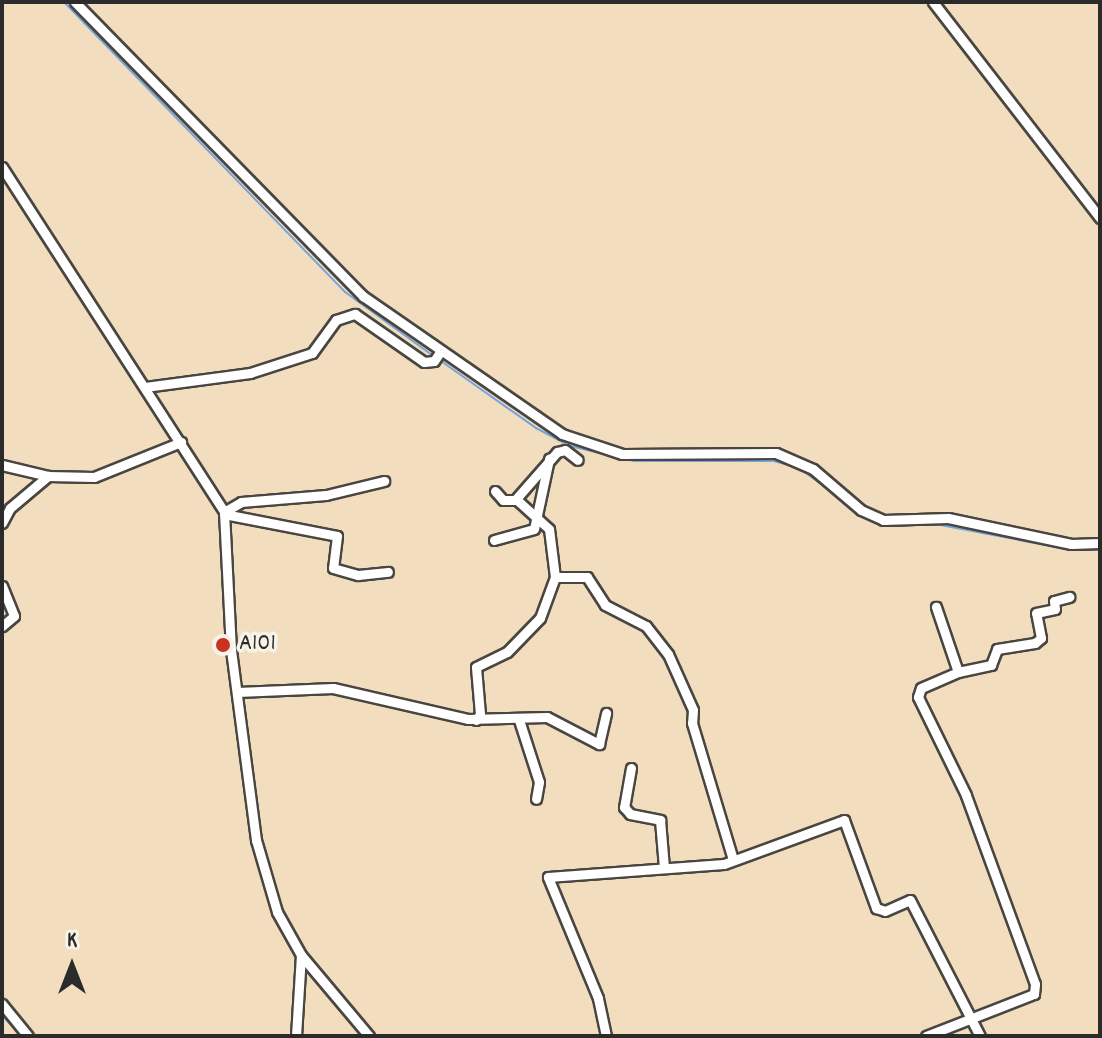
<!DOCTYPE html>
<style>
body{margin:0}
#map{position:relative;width:1102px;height:1038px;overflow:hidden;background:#f3ddbf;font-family:Dekko,sans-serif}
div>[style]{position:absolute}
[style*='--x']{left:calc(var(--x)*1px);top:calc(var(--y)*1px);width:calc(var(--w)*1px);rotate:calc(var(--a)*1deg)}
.stream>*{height:2px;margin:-1px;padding:0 1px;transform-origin:1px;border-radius:1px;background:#75a4de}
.roads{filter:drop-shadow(2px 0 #494641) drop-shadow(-2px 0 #494641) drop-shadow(0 2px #494641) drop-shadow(0 -2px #494641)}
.minor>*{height:9px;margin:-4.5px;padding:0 4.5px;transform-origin:4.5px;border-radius:4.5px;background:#fff}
.dots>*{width:22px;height:22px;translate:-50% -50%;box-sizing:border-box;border:4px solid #f7f3e8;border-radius:50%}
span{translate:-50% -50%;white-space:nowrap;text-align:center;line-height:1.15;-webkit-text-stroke:7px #f7f3e8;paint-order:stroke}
.poi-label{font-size:24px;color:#2b2b2b}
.left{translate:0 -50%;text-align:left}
.frame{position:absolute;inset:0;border:4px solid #2b2b2b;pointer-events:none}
.north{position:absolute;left:32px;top:926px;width:80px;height:80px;-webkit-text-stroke:6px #f7f3e8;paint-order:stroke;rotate:0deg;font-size:22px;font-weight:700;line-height:32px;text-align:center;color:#2b2b2b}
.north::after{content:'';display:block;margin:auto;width:28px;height:36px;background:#2b2b2b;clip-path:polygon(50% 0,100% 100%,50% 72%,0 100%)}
</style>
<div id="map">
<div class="stream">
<div style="--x:64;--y:2;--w:404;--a:45.9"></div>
<div style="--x:345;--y:292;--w:107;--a:35.9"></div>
<div style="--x:441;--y:361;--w:116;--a:35.2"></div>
<div style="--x:536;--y:428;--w:38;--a:28"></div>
<div style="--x:570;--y:446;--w:66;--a:13.2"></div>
<div style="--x:634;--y:461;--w:140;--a:0"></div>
<div style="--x:774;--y:461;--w:26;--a:16"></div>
<div style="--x:799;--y:468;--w:54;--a:36"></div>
<div style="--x:860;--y:515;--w:29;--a:22"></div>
<div style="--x:887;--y:526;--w:43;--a:-4"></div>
<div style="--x:930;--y:523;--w:144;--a:10.8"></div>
<div style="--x:1071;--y:550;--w:29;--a:0"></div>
<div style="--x:2;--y:1015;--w:28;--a:48"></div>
</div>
<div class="roads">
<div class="minor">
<div style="--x:75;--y:2;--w:412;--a:45.6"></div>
<div style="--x:363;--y:296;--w:242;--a:34.7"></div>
<div style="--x:562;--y:434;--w:63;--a:18.4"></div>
<div style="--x:622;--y:454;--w:154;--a:-0.4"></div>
<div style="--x:776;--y:453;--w:40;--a:23.4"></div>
<div style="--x:813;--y:469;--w:63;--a:40.5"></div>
<div style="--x:861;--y:510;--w:24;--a:24"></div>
<div style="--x:883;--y:520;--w:65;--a:-1.8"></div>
<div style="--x:948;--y:518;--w:126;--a:11.9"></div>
<div style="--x:1071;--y:544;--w:29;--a:-2"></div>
<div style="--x:933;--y:2;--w:273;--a:52.3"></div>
<div style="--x:2;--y:167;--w:410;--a:57.2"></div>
<div style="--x:224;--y:512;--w:138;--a:87.1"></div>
<div style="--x:231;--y:650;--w:192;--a:82.5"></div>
<div style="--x:256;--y:840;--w:75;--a:73.7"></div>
<div style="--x:277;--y:912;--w:49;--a:60.8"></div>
<div style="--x:301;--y:955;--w:106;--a:50"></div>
<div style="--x:145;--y:387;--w:106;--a:-7.6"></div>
<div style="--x:250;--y:373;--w:65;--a:-17.9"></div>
<div style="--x:312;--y:353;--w:41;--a:-54"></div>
<div style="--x:336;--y:320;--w:20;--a:-18"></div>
<div style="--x:355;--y:314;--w:84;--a:34.8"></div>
<div style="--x:424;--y:362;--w:10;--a:-6"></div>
<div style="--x:434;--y:361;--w:11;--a:-56"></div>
<div style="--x:2;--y:465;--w:47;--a:13.4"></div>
<div style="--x:48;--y:476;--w:46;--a:1.2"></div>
<div style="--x:94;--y:477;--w:94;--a:-21.9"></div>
<div style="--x:515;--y:500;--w:64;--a:-48.8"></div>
<div style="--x:557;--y:452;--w:8;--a:-14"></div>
<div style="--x:565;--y:450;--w:16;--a:38"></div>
<div style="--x:224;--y:512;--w:20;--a:-30"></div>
<div style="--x:241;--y:502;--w:85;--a:-4.7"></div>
<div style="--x:326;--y:495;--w:60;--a:-13.6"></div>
<div style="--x:224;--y:514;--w:115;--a:11"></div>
<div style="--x:337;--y:536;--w:32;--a:97"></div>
<div style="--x:333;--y:568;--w:26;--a:16"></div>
<div style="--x:358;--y:575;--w:30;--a:-6"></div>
<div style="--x:2;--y:523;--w:17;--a:-62"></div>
<div style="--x:10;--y:508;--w:50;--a:-40.1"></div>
<div style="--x:494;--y:540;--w:41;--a:-15.4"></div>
<div style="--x:534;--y:529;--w:72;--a:-77.9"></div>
<div style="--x:555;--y:577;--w:32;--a:0"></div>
<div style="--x:587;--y:577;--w:33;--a:57"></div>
<div style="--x:605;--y:605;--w:46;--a:27.1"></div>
<div style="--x:646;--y:626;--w:36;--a:52"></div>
<div style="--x:668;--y:654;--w:61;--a:65.9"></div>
<div style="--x:693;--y:710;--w:13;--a:94"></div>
<div style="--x:692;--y:723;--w:143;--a:73.3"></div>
<div style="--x:2;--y:586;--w:32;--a:68"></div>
<div style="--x:14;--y:616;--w:16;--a:140"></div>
<div style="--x:958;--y:672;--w:34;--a:-12"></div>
<div style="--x:991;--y:665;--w:17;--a:-69"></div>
<div style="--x:997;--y:649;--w:38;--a:-9"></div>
<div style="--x:1035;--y:643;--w:8;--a:-40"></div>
<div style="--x:1041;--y:638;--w:25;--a:-101"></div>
<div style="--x:1036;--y:613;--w:19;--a:-12"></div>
<div style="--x:1055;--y:609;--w:8;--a:-97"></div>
<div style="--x:1054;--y:601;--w:16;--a:-15"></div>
<div style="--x:237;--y:692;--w:96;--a:-2.4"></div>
<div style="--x:333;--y:688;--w:139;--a:12.9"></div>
<div style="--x:468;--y:719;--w:79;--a:-1.5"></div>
<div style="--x:547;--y:717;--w:59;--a:27.4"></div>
<div style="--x:599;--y:744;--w:32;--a:-77"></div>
<div style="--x:476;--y:720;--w:7;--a:-56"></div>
<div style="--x:480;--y:714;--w:47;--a:-94.9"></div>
<div style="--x:476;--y:667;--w:34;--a:-26"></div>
<div style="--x:507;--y:652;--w:47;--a:-45.9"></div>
<div style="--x:540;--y:618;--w:44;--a:-69.9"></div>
<div style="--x:555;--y:577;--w:48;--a:-97.1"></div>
<div style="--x:549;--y:529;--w:43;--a:-137.8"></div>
<div style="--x:517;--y:500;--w:14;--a:180"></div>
<div style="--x:503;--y:500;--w:12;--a:-132"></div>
<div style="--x:519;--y:720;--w:65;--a:72.1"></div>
<div style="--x:539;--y:782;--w:17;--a:100"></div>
<div style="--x:631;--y:768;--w:40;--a:100"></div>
<div style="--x:624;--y:807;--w:9;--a:49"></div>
<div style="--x:630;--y:814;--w:31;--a:11"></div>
<div style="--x:660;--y:820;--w:48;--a:85.2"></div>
<div style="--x:2;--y:1004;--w:41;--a:50.9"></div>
<div style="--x:296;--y:1036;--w:81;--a:-86.5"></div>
<div style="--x:606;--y:1036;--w:39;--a:-102"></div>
<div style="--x:598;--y:998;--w:131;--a:-112.5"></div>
<div style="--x:548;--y:877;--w:176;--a:-4.2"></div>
<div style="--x:724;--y:864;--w:128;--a:-20.1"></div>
<div style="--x:844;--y:820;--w:94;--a:70"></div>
<div style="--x:876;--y:908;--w:9;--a:18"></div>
<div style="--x:885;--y:911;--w:27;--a:-24"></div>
<div style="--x:910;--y:900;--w:153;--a:62.8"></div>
<div style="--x:926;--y:1036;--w:116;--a:-21.3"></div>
<div style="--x:1034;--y:994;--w:10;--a:-84"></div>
<div style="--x:1035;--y:984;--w:201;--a:-110.1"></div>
<div style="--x:966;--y:795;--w:109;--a:-116.1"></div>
<div style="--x:918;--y:697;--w:9;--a:-72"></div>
<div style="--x:921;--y:688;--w:40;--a:-23.4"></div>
<div style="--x:958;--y:672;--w:69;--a:-108.7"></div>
</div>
</div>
<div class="dots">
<div style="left:223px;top:645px;background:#c8321e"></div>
</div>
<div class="poi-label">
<span class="left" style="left:239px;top:645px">A101</span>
</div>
<div class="frame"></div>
<div class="north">K</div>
</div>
